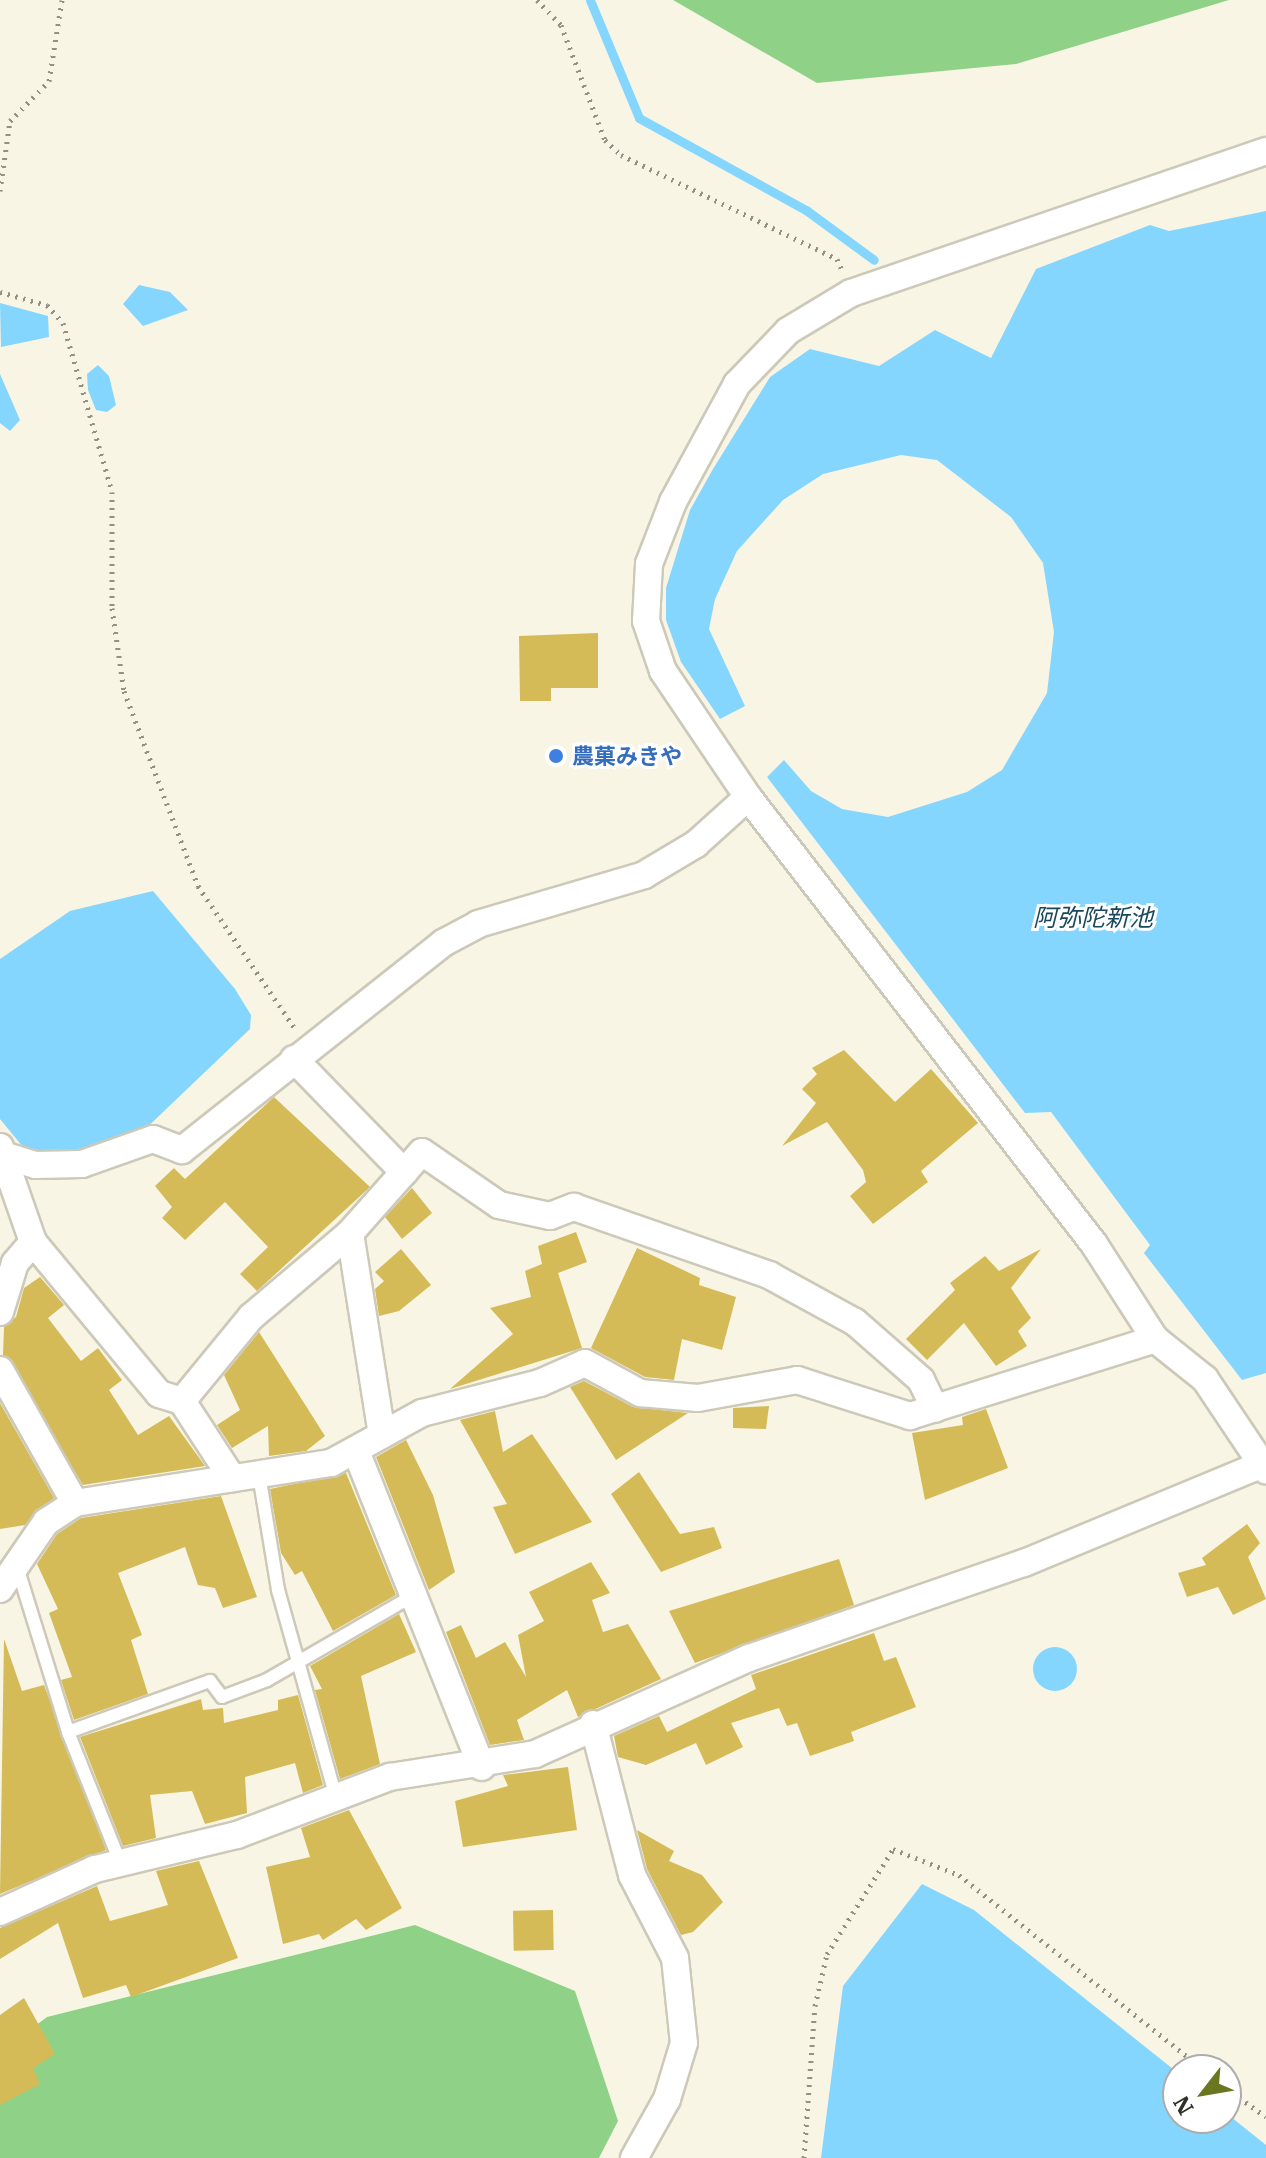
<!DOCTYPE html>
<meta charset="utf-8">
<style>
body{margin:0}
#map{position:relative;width:1266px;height:2158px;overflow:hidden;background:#f9f5e5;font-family:"IBM Plex Serif","Noto Sans JP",serif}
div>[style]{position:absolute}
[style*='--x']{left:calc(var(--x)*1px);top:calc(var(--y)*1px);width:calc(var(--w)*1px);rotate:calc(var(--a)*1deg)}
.forest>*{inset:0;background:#8fd287}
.water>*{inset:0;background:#84d6fe}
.round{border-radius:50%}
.stream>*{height:9px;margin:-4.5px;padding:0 4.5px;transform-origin:4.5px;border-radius:4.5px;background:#84d6fe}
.building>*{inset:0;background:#d4bb57;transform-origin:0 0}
.path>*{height:5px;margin-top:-2.5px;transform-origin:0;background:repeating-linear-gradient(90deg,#928f84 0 2px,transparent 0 8px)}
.roads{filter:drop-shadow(2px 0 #cdc9b9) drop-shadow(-2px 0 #cdc9b9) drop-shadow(0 2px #cdc9b9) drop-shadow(0 -2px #cdc9b9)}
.lane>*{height:12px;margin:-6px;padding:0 6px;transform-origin:6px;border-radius:6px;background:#fff}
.street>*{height:26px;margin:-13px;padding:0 13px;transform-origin:13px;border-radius:13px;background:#fff}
.dots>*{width:22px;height:22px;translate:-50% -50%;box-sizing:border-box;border:4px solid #fff;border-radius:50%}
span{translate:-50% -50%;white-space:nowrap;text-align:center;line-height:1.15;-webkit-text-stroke:6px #fff;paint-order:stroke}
.shop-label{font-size:22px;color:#366cbe;font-weight:700}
.left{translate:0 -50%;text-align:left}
.water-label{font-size:24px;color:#19475c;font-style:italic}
.north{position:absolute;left:1162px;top:2054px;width:80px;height:80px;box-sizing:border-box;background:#fff;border:2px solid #adacaa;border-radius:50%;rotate:239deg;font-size:22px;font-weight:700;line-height:32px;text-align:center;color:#32302a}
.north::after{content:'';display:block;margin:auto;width:28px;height:36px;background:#6b7621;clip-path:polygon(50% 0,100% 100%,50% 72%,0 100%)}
</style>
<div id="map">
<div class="forest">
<div style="clip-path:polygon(673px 0,1229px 0,1016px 64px,817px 83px)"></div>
<div style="clip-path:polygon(415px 1925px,575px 1991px,618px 2121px,599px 2158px,0 2158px,0 2052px,47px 2017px)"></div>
</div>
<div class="water">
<div style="clip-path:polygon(1266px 211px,1266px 1373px,1242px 1380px,1144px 1253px,1150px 1245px,1051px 1112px,1025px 1113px,767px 777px,784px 760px,811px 791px,842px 809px,888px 817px,967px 792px,1002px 770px,1047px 693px,1054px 632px,1043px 563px,1011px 517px,937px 460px,901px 455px,823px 474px,783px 500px,737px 551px,715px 599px,709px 629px,745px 706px,720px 719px,681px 662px,666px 620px,666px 588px,690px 510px,713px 469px,770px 377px,810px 349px,879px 366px,935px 330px,991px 358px,1036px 269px,1150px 225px,1169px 231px)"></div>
<div style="clip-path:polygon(139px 285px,170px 292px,188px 310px,143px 326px,123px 304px)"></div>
<div style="clip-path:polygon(0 303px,48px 316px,49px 337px,1px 347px)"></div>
<div style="clip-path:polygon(98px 365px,109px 376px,116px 405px,107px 412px,96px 410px,88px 390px,87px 374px)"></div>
<div style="clip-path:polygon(0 374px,20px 420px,10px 431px,0 423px)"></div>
<div style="clip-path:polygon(153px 891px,235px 989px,251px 1015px,250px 1029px,138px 1136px,50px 1155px,23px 1147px,0 1119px,0 959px,70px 911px)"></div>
<div class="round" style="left:1033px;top:1647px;width:44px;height:44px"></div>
<div style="clip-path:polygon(922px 1884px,974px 1910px,1178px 2073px,1178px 2118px,1226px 2113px,1266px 2145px,1266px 2158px,821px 2158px,843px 1986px)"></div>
</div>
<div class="stream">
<div style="--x:590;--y:0;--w:128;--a:67.4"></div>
<div style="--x:639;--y:118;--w:191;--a:28.9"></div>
<div style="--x:806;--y:210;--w:84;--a:36.3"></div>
</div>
<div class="building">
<div style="clip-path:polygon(598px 633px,598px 688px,551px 688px,551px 701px,520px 701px,519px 636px)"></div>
<div style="clip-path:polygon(844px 1050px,895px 1102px,931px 1069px,978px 1123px,921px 1171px,928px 1182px,873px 1224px,850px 1196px,866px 1182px,863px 1170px,827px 1122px,782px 1146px,816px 1103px,802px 1089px,817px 1074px,812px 1068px)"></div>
<div style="clip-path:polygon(274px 1097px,370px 1187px,257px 1291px,240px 1274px,268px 1247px,225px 1202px,185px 1240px,162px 1218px,172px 1207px,155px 1186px,174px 1168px,185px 1179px)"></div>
<div style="clip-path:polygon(412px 1188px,432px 1213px,402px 1239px,385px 1217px)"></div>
<div style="clip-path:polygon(576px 1232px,587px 1262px,558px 1273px,582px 1348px,450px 1389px,513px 1334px,490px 1308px,531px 1297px,525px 1271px,542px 1264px,538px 1246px)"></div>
<div style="clip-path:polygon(637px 1248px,700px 1278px,699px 1285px,736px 1297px,722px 1350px,682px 1339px,674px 1380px,645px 1377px,591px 1348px)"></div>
<div style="clip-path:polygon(401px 1249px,431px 1285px,399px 1311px,379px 1316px,375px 1289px,384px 1281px,375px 1272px)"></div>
<div style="clip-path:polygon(1041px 1249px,1011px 1288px,1031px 1318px,1018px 1331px,1027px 1346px,996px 1366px,964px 1323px,927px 1360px,906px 1339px,955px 1290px,950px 1283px,985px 1256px,999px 1271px)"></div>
<div style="clip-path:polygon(40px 1277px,64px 1305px,48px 1318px,81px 1361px,98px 1348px,122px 1380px,109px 1390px,138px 1435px,169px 1416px,205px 1466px,83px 1485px,3px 1355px,4px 1327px,16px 1317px,24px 1288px)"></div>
<div style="clip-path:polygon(259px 1332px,325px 1436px,306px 1451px,269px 1456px,268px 1426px,232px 1448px,217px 1425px,240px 1410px,224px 1375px)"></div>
<div style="clip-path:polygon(584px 1381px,633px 1407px,688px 1413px,616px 1460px,570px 1387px)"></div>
<div style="clip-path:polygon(0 1403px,54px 1498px,25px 1525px,0 1529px)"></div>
<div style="clip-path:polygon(769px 1406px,766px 1429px,733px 1428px,733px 1408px)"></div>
<div style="clip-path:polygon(986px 1409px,1008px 1468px,925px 1500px,912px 1433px,963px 1425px,962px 1417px)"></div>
<div style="clip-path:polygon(495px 1411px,503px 1452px,532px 1434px,592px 1522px,515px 1554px,493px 1507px,507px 1504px,460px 1420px)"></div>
<div style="clip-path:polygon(406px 1440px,433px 1495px,455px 1572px,429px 1590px,376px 1457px)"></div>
<div style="clip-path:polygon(639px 1472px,680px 1534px,714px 1527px,722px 1548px,661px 1572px,611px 1494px)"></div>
<div style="clip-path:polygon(346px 1473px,396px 1595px,333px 1631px,302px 1571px,295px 1575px,281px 1553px,270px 1489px)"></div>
<div style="clip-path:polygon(221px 1496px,257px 1597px,223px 1608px,215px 1588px,198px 1585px,185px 1547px,118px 1573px,142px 1635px,131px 1640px,148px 1694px,74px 1720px,61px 1680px,72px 1677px,49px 1613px,58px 1609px,37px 1564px,57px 1534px,81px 1518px)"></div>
<div style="clip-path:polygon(1247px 1524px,1260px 1543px,1248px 1557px,1266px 1599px,1233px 1615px,1218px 1587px,1187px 1597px,1178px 1573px,1206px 1565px,1202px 1558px)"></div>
<div style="clip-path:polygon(839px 1559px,854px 1605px,695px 1663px,669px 1611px)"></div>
<div style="clip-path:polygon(591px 1562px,610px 1593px,592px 1600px,603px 1632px,628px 1624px,661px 1679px,578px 1717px,567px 1690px,517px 1720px,524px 1740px,490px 1745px,446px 1632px,461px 1625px,476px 1658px,505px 1642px,526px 1677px,518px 1635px,544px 1621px,529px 1592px)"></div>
<div style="clip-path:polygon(399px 1614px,416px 1652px,361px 1676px,380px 1764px,340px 1779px,315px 1690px,322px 1689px,310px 1666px)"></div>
<div style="clip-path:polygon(874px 1633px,884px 1661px,896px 1657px,916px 1707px,851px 1732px,854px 1741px,810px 1756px,797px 1723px,787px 1726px,779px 1708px,731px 1723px,743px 1747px,706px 1765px,696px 1743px,646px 1765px,618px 1757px,614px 1736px,659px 1716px,667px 1732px,756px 1689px,751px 1675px)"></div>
<div style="clip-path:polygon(4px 1639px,22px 1691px,44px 1685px,106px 1850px,0 1894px)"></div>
<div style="clip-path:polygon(298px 1695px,323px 1785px,303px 1793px,295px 1763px,245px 1777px,247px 1813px,205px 1824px,192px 1791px,150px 1795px,156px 1838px,123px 1846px,80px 1737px,201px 1699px,203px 1710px,223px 1708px,224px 1723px,278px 1710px,278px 1700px)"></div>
<div style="clip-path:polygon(568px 1767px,577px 1830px,463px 1847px,455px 1801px,508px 1786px,503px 1775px)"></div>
<div style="clip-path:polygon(349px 1810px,402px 1908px,366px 1930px,356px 1919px,323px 1940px,319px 1934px,283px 1944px,266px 1867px,310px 1857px,301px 1828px)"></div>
<div style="clip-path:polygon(637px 1830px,674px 1851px,669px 1861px,702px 1875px,723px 1902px,693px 1932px,681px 1935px,647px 1869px)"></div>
<div style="clip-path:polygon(199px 1861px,238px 1958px,131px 1997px,126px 1985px,83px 1998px,58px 1923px,0 1959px,0 1928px,97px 1886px,110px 1921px,168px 1905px,156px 1871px)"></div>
<div style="left:553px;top:1910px;width:40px;height:40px;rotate:89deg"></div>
<div style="clip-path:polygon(24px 1998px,55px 2054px,33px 2068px,40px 2084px,0 2105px,0 2015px)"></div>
</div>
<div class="path">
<div style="--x:537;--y:0;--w:35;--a:46"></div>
<div style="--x:561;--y:25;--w:123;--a:69.1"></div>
<div style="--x:605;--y:140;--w:22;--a:43"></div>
<div style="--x:621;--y:155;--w:240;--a:25.7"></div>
<div style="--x:837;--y:259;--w:12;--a:66"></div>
<div style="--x:0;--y:191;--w:71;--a:-81.9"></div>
<div style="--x:10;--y:121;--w:56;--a:-45.7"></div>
<div style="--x:49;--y:81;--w:82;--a:-80.9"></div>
<div style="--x:0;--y:292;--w:49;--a:15.5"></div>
<div style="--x:47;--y:305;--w:24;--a:48"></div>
<div style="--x:63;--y:323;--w:176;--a:73.8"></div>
<div style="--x:112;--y:492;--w:116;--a:90"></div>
<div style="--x:112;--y:608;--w:84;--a:81.8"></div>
<div style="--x:124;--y:691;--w:209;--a:69.2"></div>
<div style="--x:198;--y:886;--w:171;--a:55.8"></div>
<div style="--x:1226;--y:2088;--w:49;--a:35.9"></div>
<div style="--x:804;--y:2158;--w:152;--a:-85.9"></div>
<div style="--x:815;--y:2006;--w:53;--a:-77"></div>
<div style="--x:827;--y:1954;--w:124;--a:-57.8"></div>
<div style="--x:893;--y:1849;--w:71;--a:21.5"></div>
<div style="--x:959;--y:1875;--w:313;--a:38.5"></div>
</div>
<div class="roads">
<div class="lane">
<div style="--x:259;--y:1475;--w:117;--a:80.6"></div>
<div style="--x:278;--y:1590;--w:212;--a:74.4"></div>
<div style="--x:18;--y:1570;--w:170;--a:72.8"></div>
<div style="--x:68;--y:1732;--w:140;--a:68.2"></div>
<div style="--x:68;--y:1732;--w:151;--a:-19.8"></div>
<div style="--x:210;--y:1681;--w:20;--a:53"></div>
<div style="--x:222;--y:1697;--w:48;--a:-20.7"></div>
<div style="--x:267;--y:1680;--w:166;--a:-30"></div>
</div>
<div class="street">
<div style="--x:1266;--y:151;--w:439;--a:161.1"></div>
<div style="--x:851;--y:293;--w:74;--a:148.9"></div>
<div style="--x:788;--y:331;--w:74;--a:133.9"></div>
<div style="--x:737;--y:384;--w:134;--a:118.5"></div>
<div style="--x:673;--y:502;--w:66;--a:111.2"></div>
<div style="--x:649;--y:564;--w:57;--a:93"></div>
<div style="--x:646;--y:621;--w:53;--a:71.2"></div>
<div style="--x:663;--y:671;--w:152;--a:56"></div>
<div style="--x:748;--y:797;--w:565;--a:52.26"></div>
<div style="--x:1094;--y:1244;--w:113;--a:57.3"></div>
<div style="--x:1155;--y:1339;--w:64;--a:38.7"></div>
<div style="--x:1205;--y:1379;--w:110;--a:56.2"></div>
<div style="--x:294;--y:1059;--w:158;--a:45.8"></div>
<div style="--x:0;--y:1147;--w:101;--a:70.8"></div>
<div style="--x:33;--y:1242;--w:197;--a:50.3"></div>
<div style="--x:159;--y:1394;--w:24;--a:17"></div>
<div style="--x:182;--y:1401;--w:109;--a:-50.6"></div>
<div style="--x:251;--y:1317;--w:130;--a:-40.3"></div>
<div style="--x:350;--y:1233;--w:108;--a:-48.4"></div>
<div style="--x:422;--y:1152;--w:93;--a:34.5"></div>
<div style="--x:499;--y:1205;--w:52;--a:12.2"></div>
<div style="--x:550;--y:1216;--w:26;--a:-21"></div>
<div style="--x:574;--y:1207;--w:207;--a:19.2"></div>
<div style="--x:769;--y:1275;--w:98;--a:28.7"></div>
<div style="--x:855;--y:1322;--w:88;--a:41.3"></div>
<div style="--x:921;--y:1380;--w:32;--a:64"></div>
<div style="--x:6;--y:1156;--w:31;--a:17"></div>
<div style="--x:36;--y:1165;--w:46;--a:-1.2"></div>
<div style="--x:82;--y:1164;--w:75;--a:-19.4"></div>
<div style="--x:153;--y:1139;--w:31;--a:21"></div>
<div style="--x:182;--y:1150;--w:333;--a:-38.4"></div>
<div style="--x:443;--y:943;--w:40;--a:-28"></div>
<div style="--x:478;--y:924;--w:173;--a:-16.4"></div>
<div style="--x:644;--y:875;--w:61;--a:-30.8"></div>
<div style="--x:696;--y:844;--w:70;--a:-42.1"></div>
<div style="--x:350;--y:1233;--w:204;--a:81"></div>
<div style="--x:0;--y:1312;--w:51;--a:-73"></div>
<div style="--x:15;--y:1263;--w:28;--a:-49"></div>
<div style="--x:0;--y:1370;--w:153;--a:60.6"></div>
<div style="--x:182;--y:1401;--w:92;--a:57"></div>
<div style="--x:356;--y:1451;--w:340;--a:68.3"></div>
<div style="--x:0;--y:1589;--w:81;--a:-55.5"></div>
<div style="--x:46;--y:1522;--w:35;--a:-33"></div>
<div style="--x:75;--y:1503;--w:259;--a:-8.9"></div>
<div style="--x:331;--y:1463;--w:104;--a:-28.8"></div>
<div style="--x:422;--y:1413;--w:122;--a:-14.3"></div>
<div style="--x:540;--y:1383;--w:49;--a:-24"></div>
<div style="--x:585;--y:1363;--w:63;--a:28.6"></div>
<div style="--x:640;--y:1393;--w:58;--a:4.9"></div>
<div style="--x:698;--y:1398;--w:101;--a:-10.3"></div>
<div style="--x:797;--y:1380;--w:119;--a:17.7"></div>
<div style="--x:910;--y:1416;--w:257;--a:-17.4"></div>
<div style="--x:593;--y:1724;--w:156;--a:75.5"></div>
<div style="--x:632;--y:1875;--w:93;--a:62.6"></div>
<div style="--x:675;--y:1958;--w:85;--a:84"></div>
<div style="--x:684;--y:2043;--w:59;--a:106.9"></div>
<div style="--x:667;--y:2099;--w:68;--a:119.2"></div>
<div style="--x:0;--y:1912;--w:104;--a:-24.4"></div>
<div style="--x:95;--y:1869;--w:146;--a:-13.5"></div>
<div style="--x:237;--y:1835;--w:164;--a:-20.8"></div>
<div style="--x:390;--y:1777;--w:147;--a:-9"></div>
<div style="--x:535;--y:1754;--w:235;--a:-24.2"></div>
<div style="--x:749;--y:1658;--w:291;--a:-19.1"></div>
<div style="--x:1024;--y:1563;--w:262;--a:-22.5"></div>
</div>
</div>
<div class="dots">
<div style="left:556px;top:756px;background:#3f7fe0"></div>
</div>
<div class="shop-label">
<span class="left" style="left:572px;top:756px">農菓みきや</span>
</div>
<div class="water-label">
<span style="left:1093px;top:918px">阿弥陀新池</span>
</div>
<div class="north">N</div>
</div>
